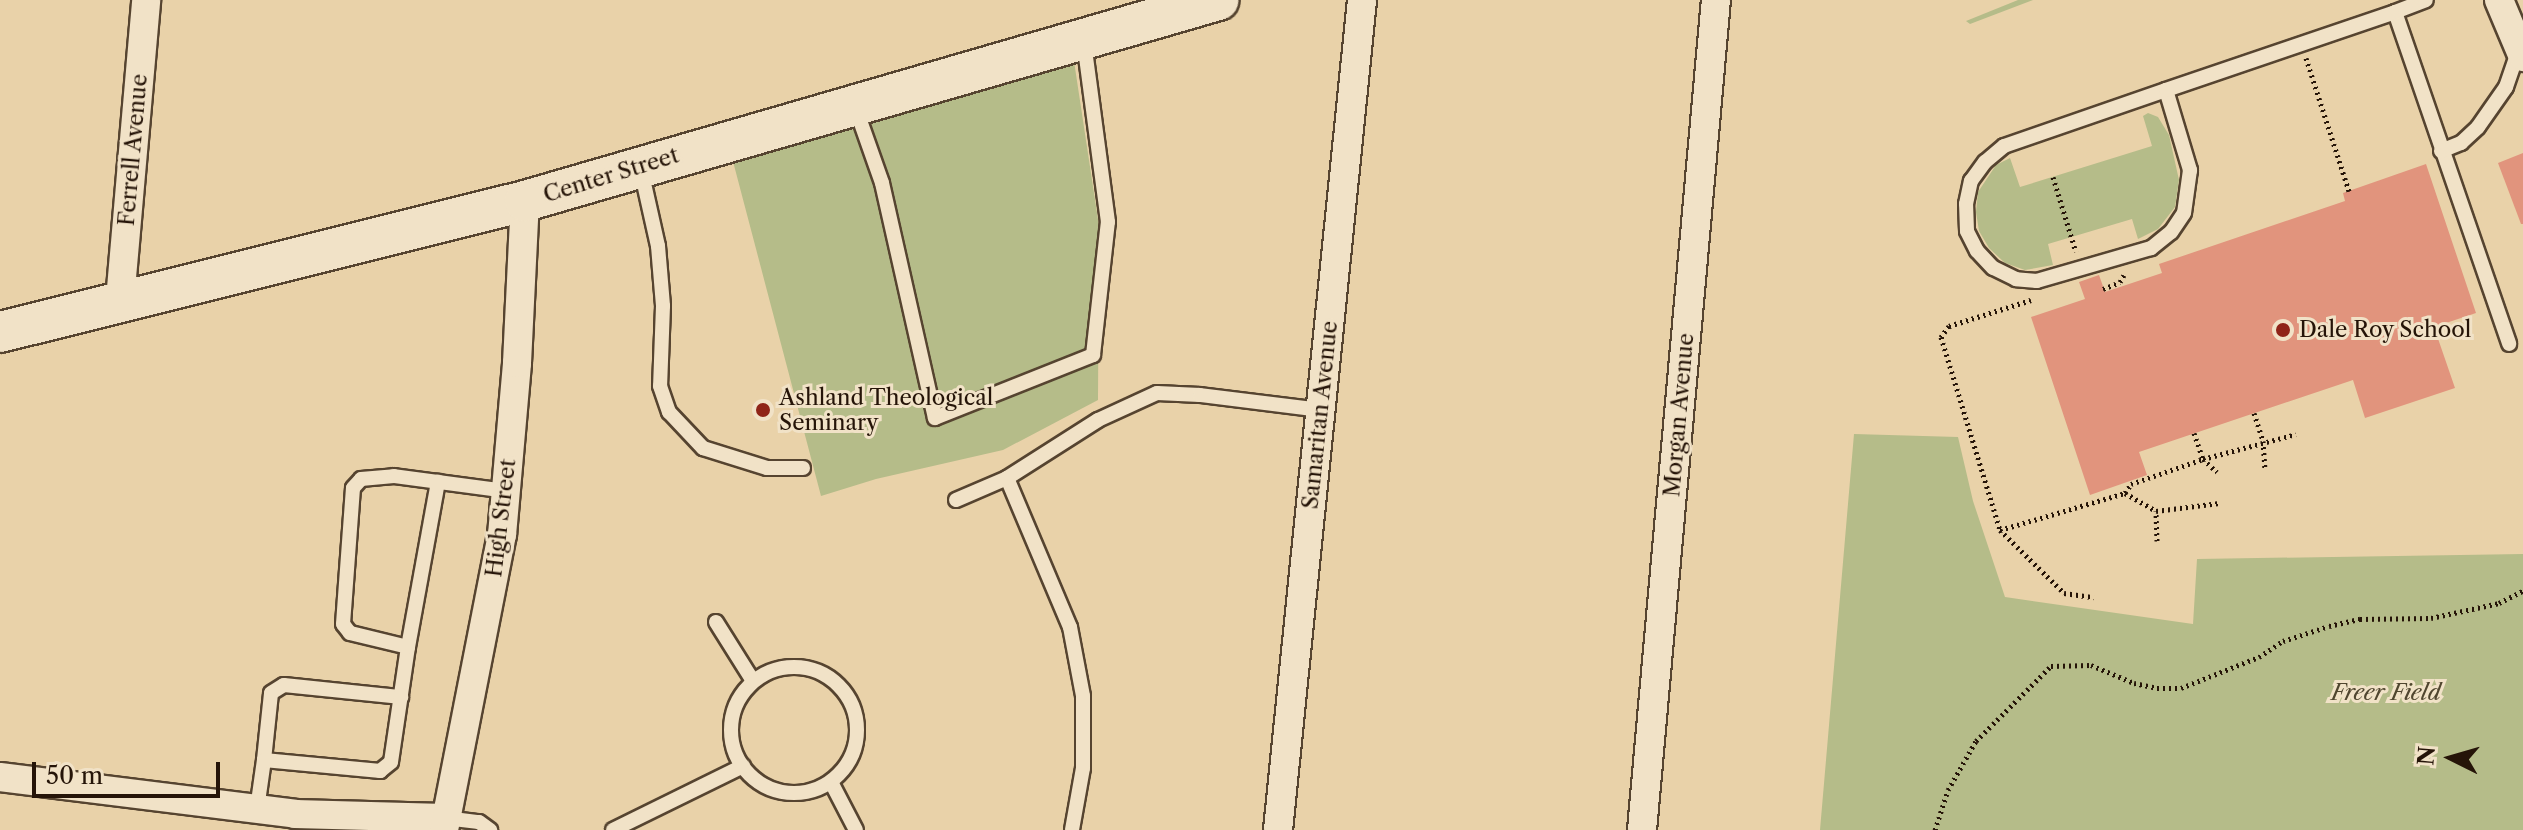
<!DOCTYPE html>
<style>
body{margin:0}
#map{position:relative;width:2523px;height:830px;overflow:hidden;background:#e9d2a9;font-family:"Libre Caslon Text",serif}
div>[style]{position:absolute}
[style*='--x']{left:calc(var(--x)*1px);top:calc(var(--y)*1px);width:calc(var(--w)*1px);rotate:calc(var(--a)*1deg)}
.green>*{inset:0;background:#b5bc89}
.building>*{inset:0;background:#e1947d}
.path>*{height:5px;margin-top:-2.5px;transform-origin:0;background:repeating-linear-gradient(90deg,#251408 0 2px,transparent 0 6px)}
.roads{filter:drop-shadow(2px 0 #564430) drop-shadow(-2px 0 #564430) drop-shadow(0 2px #564430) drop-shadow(0 -2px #564430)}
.lane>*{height:14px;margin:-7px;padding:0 7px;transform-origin:7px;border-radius:7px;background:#f1e2c7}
.lane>.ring{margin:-7px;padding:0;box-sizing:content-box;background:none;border:14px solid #f1e2c7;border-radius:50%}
.street>*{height:28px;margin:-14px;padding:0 14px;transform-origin:14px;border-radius:14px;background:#f1e2c7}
.secondary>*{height:40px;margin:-20px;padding:0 20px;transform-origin:20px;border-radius:20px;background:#f1e2c7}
.dots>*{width:22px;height:22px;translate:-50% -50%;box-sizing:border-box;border:4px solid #f1e2c7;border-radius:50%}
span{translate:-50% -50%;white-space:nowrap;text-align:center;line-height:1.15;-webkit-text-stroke:6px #f1e2c7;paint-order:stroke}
.street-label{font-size:22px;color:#251408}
.poi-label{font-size:22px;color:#251408}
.left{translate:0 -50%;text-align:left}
.park-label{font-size:22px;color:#50462f;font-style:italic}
.north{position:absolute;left:2411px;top:718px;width:80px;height:80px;-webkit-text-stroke:6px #f1e2c7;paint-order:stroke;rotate:275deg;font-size:22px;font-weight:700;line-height:32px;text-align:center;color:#251408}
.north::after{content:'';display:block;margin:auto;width:28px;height:36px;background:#251408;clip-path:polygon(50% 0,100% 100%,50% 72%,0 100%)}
.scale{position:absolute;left:32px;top:762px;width:188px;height:36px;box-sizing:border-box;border:4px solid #251408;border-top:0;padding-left:10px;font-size:24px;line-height:28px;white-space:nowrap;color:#251408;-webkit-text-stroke:6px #f1e2c7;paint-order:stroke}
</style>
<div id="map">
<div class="green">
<div style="clip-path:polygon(2018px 0,2033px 0,1970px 24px,1966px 21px)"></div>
<div style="clip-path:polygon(1072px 48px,1099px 226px,1098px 400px,1003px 450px,876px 479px,821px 496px,730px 150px)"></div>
<div style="clip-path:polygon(2148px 113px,2158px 117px,2169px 135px,2179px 180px,2175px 207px,2158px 229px,2138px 239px,2132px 219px,2048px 244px,2053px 265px,2025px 270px,2005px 263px,1989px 248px,1979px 231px,1976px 212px,1978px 192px,1996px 165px,2010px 158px,2020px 187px,2152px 146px,2143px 116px)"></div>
<div style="clip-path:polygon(1854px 434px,1958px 437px,1973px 501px,2005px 597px,2193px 624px,2197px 559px,2523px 554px,2523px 830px,1820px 830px)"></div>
</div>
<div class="building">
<div style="clip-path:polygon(2523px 153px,2523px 224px,2521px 224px,2498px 163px)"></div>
<div style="clip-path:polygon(2426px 164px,2476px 313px,2434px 327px,2455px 388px,2365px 418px,2353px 380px,2139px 452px,2147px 475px,2090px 495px,2031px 317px,2085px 299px,2079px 282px,2099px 275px,2105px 292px,2162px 273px,2159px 264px,2345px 201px,2343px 193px)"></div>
</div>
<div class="path">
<div style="--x:2306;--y:58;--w:140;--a:72.1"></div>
<div style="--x:2053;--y:177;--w:78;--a:73"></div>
<div style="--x:2103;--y:289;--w:18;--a:-22"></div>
<div style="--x:2120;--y:282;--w:8;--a:-60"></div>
<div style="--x:2031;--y:300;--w:86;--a:162.4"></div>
<div style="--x:1949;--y:326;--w:14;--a:126"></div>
<div style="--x:1941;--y:337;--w:202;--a:73"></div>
<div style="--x:2000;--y:530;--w:130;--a:-16.5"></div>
<div style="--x:2125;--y:493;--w:11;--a:-56"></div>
<div style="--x:2131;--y:484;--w:76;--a:-19.1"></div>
<div style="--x:2203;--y:459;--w:96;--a:-15"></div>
<div style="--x:2254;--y:413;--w:29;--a:72"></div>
<div style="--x:2263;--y:441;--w:27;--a:86"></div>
<div style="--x:2194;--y:433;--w:28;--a:71"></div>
<div style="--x:2203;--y:459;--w:19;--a:43"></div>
<div style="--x:2125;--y:493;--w:36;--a:30"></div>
<div style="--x:2000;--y:530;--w:90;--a:44.5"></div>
<div style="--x:2064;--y:593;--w:30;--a:8"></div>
<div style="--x:2157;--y:541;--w:30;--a:-92"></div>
<div style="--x:2156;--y:511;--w:64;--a:-7.2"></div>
<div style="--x:1935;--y:830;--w:42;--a:-72"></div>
<div style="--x:1948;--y:790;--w:56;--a:-60.3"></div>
<div style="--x:1976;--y:741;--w:106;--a:-45"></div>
<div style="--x:2051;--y:666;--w:40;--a:-1.4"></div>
<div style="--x:2091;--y:665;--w:47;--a:22.7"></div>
<div style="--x:2134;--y:683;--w:24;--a:12"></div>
<div style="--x:2157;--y:688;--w:24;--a:0"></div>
<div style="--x:2181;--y:688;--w:84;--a:-21.7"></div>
<div style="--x:2259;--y:657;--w:29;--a:-34"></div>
<div style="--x:2283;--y:641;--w:48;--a:-18.1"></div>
<div style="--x:2329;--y:626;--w:32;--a:-13"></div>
<div style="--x:2360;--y:619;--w:71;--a:-0.8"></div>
<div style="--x:2431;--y:618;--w:70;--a:-12.4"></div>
<div style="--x:2499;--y:603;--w:27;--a:-27"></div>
</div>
<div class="roads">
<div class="lane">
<div style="--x:2395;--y:12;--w:351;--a:71"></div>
<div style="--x:2166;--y:90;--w:84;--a:73.3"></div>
<div style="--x:2190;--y:170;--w:43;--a:97.9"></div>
<div style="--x:2184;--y:213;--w:23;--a:124"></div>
<div style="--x:2171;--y:232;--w:26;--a:141"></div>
<div style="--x:2151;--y:248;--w:119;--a:163.9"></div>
<div style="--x:2037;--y:281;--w:21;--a:-175"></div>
<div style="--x:2016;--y:279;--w:25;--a:-154"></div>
<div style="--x:1993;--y:268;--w:23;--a:-133"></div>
<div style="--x:1977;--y:251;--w:22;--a:-117"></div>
<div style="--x:1967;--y:231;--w:27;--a:-92"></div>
<div style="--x:1966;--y:204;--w:24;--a:-78"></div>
<div style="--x:1971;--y:181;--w:24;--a:-54"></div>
<div style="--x:1985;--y:162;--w:25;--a:-40"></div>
<div style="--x:2004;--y:146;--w:171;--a:-19.1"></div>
<div style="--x:2166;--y:90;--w:242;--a:-18.8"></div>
<div style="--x:2395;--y:12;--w:33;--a:-21"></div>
<div style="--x:856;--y:109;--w:78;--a:70.6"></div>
<div style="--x:882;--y:183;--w:241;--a:77.3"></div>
<div style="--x:935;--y:418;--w:170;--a:-21.7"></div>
<div style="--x:1093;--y:355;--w:134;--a:-83.6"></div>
<div style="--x:1108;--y:222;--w:181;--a:-97.6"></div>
<div style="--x:2441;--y:151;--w:22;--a:-22"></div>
<div style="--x:2461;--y:143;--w:23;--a:-43"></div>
<div style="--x:2478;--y:127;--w:49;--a:-55"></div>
<div style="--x:2506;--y:87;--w:37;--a:-71"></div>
<div style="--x:641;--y:170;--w:78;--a:77.4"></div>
<div style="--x:658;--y:246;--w:60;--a:85.2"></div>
<div style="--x:663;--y:306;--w:80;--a:92.1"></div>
<div style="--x:660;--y:386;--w:28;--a:71"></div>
<div style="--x:669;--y:412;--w:50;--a:46.6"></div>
<div style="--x:703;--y:448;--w:67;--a:17.4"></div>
<div style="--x:767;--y:468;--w:36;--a:0"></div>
<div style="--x:1007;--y:478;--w:162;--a:67.1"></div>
<div style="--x:1070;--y:627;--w:70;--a:79.3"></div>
<div style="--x:1083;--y:696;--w:72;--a:90"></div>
<div style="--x:1083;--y:768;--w:63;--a:100.1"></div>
<div style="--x:956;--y:500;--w:56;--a:-23.3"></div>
<div style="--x:1007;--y:478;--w:108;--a:-32.5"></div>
<div style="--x:1098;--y:420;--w:65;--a:-24.6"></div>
<div style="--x:1157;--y:393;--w:43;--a:2.7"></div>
<div style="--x:1200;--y:395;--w:121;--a:7.1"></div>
<div style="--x:716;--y:622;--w:70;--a:57.9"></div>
<div style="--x:408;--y:647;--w:168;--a:-79.7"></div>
<div class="ring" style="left:731px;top:667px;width:112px;height:112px"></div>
<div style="--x:264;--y:760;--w:67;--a:-84"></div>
<div style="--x:271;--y:693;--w:15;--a:-32"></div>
<div style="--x:284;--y:685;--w:118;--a:5.9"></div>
<div style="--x:831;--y:782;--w:54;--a:62.5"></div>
<div style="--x:257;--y:809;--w:49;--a:-81.9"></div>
<div style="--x:264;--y:760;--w:117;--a:5.4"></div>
<div style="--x:380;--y:771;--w:14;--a:-39"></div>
<div style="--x:391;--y:762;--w:116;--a:-81.6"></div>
<div style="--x:408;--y:647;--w:60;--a:-166.4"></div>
<div style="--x:350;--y:633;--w:11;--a:-128"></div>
<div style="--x:343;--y:624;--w:136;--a:-85.8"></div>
<div style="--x:353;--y:488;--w:12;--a:-48"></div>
<div style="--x:361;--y:479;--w:33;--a:-5"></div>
<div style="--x:394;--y:476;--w:113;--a:7.6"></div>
<div style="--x:445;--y:818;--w:34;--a:7"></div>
<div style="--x:479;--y:822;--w:14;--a:36"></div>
<div style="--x:613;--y:830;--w:145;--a:-26.2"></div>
</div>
<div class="street">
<div style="--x:2499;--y:0;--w:62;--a:67.2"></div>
<div style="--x:120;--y:300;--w:301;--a:-85"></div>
<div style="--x:0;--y:777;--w:297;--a:7.1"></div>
<div style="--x:295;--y:814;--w:150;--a:1.5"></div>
<div style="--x:444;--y:830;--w:301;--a:-78.9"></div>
<div style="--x:502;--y:535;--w:173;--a:-85"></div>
<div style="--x:517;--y:363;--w:162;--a:-87.2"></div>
<div style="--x:1278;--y:830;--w:834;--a:-84.22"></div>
<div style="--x:1642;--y:830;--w:833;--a:-84.91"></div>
</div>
<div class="secondary">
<div style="--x:0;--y:332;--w:541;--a:-14.01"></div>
<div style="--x:525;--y:201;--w:722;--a:-16.17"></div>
</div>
</div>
<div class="dots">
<div style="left:2283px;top:330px;background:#8f2418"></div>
<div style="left:763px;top:410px;background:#8f2418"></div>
</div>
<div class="street-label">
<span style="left:133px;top:150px;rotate:-85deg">Ferrell Avenue</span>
<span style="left:611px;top:175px;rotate:-17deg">Center Street</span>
<span style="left:1320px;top:415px;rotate:-84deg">Samaritan Avenue</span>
<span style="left:1679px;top:415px;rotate:-85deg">Morgan Avenue</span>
<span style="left:501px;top:518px;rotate:-83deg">High Street</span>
</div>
<div class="poi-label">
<span class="left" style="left:2299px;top:330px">Dale Roy School</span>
<span class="left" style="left:779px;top:410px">Ashland Theological<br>Seminary</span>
</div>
<div class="park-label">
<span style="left:2386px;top:693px">Freer Field</span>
</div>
<div class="north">N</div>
<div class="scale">50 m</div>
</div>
